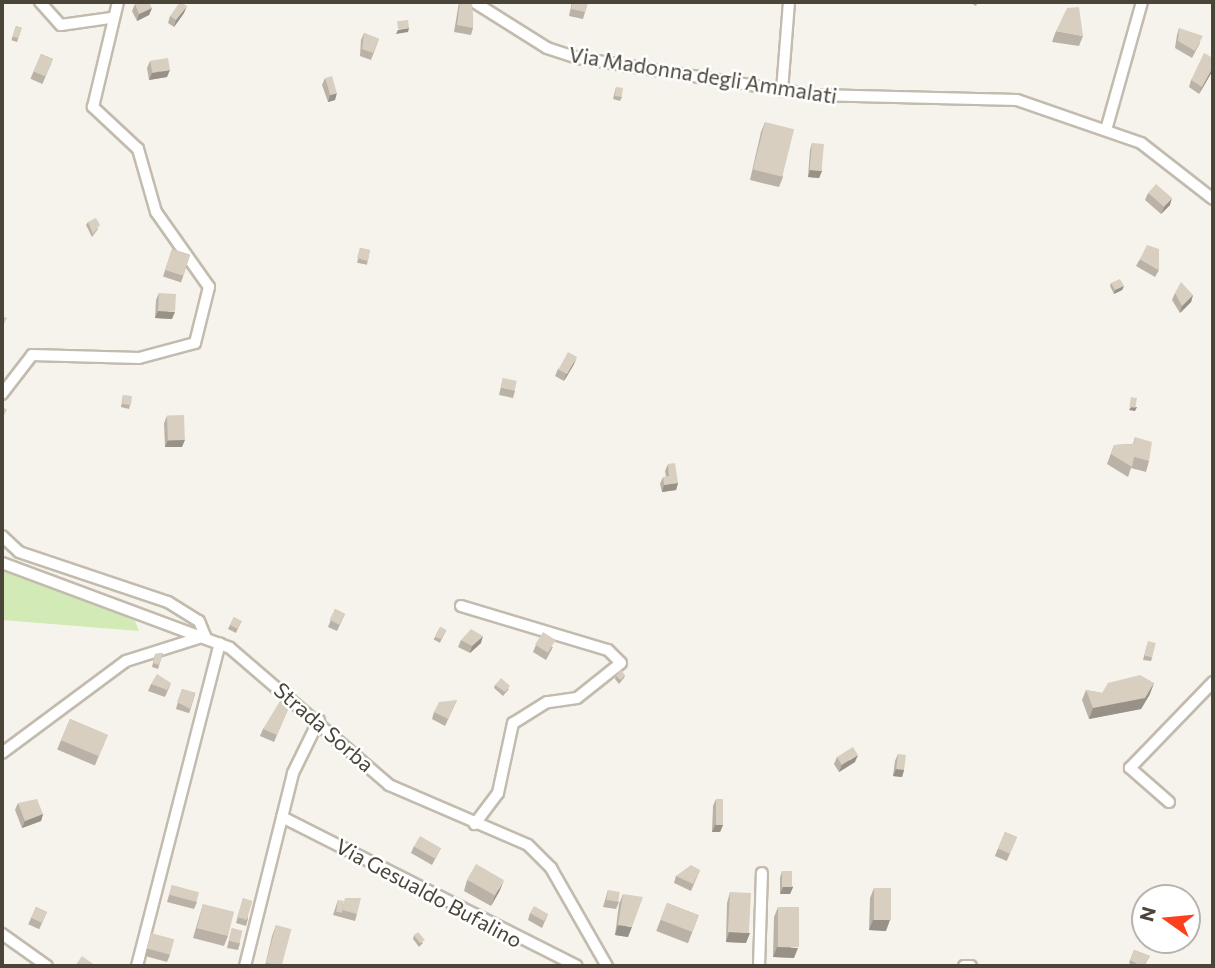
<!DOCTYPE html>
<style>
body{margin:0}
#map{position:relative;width:1215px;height:968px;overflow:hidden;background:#f6f3ec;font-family:Commissioner,sans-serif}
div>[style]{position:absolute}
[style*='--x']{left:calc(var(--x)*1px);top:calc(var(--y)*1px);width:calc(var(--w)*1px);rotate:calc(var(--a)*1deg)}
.green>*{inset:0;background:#d2eab5}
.roads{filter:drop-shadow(2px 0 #c2bbae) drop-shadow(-2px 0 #c2bbae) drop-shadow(0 2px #c2bbae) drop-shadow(0 -2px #c2bbae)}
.minor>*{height:10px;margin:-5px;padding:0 5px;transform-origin:5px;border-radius:5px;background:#fff}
.wall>*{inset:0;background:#bab2a6;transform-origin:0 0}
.shaded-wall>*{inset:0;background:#979187}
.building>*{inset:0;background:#d8cfc1;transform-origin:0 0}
span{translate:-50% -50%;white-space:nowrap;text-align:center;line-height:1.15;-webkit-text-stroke:5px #fff;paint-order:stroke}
.street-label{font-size:21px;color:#4b4439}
.frame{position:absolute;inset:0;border:4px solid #4b4439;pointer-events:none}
.north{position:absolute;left:1131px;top:884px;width:70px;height:70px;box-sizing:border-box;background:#fff;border:2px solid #b7b4b0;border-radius:50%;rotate:285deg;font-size:19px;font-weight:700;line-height:28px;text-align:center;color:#4b4439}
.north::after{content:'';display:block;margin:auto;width:24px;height:32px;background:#fc3f1d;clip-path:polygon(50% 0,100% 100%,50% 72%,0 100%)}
</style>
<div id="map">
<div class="green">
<div style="clip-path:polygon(2px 571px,119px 614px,135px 621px,139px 631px,2px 620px)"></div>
</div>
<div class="roads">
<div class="minor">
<div style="--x:40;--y:2;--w:31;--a:48"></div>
<div style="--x:61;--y:25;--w:49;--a:-8.1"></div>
<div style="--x:474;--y:2;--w:86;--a:32.2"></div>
<div style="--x:547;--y:48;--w:33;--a:18"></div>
<div style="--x:578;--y:58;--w:240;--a:8.9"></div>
<div style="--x:815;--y:95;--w:202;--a:1.4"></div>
<div style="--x:1017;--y:100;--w:131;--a:19.1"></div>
<div style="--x:1141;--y:143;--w:91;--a:37.9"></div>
<div style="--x:782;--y:91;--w:89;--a:-85.5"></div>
<div style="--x:1106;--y:130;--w:133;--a:-74.3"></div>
<div style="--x:2;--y:394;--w:49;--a:-52.4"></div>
<div style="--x:32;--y:355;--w:107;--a:1.6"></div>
<div style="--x:139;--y:358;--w:58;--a:-15"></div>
<div style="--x:195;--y:343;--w:58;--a:-76"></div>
<div style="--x:209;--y:287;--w:92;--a:-125.2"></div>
<div style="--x:156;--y:212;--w:66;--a:-105.9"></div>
<div style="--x:138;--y:149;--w:62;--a:-137"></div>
<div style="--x:93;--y:107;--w:108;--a:-76.6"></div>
<div style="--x:2;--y:536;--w:23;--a:43"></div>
<div style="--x:19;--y:552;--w:157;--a:18.6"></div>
<div style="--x:168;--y:602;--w:36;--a:32"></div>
<div style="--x:199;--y:621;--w:16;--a:68"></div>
<div style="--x:2;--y:563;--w:243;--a:20.4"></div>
<div style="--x:230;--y:648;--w:210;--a:40.7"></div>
<div style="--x:389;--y:785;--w:151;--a:23.3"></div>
<div style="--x:528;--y:845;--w:33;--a:45"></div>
<div style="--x:551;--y:868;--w:113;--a:60.3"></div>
<div style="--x:461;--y:606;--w:153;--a:16.7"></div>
<div style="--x:608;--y:650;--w:18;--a:45"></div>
<div style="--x:621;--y:663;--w:56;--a:141.5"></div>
<div style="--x:577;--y:698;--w:30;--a:172"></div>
<div style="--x:547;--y:702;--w:40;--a:148"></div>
<div style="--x:513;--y:723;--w:72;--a:102.1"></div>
<div style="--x:498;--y:793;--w:39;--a:127"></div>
<div style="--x:2;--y:753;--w:154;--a:-36.6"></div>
<div style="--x:126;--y:661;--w:83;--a:-17.6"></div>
<div style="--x:1169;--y:802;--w:52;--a:-138.9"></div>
<div style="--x:1130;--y:768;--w:120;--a:-46"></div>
<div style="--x:282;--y:817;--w:330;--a:26.8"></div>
<div style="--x:2;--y:934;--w:55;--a:35.4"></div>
<div style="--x:137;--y:966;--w:333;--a:-75.6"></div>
<div style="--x:245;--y:966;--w:199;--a:-76"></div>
<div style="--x:293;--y:773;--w:59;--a:-63.9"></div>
<div style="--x:759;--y:966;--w:93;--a:-88.2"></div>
<div style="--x:964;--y:966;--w:7;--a:0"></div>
</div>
</div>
<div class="wall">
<div style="clip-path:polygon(459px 2px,472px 2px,473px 28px,471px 35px,454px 32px)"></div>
<div style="clip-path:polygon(572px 2px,588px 2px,583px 19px,569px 16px)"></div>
<div style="clip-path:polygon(969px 2px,978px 2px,976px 6px)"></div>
<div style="clip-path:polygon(135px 4px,152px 8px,149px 15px,137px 21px,132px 11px)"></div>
<div style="clip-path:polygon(184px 13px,174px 27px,168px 23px,170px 16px)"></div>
<div style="left:16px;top:26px;width:6px;height:15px;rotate:18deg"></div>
<div style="clip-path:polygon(1179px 28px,1200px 43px,1192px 58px,1175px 48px,1177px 35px)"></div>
<div style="clip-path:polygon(1056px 31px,1083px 36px,1079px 46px,1052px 42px)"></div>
<div style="clip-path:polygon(364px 33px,379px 39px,371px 60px,360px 56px,361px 40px)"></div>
<div style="left:41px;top:54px;width:13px;height:27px;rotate:23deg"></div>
<div style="clip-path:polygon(1213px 58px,1213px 70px,1199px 94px,1189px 87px,1191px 80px)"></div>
<div style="clip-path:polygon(150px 61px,167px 77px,149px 80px,147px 68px)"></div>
<div style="clip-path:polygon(325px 78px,335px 100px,328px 102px,322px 85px)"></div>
<div style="clip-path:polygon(616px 87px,622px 97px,620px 101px,613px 99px)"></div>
<div style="clip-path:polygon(765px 122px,783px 177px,779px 187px,750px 180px,761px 132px)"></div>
<div style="clip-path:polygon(812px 143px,822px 171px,819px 178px,808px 177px,810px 150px)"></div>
<div style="clip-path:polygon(1148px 193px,1170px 205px,1161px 214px,1145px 200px)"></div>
<div style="clip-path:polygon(88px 222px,98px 229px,92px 237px,86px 225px)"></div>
<div style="left:360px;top:248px;width:10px;height:15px;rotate:11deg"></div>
<div style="left:172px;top:249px;width:19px;height:29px;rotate:18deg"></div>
<div style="left:1140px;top:259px;width:22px;height:8px;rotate:30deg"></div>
<div style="clip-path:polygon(1111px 283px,1124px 286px,1122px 290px,1114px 294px,1110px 286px)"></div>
<div style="clip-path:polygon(159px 293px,172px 319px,155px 318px,156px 300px)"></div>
<div style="clip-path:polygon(1175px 293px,1193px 295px,1191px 302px,1180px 313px,1172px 300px)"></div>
<div style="clip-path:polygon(574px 364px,564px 381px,555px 376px,558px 369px)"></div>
<div style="clip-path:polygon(503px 378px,515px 391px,513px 398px,499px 395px)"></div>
<div style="clip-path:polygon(123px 395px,130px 405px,129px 409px,121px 407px)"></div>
<div style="clip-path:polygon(167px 416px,182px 447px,165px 447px,164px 423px)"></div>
<div style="clip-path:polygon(1135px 437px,1149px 461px,1146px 472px,1131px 468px,1128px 477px,1107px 464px,1114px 445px,1133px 444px)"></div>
<div style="clip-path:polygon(668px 464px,678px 483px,676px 490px,662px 492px,660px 484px,663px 477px,666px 477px,665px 471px)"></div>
<div style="clip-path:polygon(335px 609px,345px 614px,337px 631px,328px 627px)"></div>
<div style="clip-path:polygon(234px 617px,240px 624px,236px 633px,228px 629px)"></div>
<div style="left:440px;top:627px;width:7px;height:14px;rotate:27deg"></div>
<div style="clip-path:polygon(461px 640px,481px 643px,470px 653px,458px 647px)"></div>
<div style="clip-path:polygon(536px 645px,553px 647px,546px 660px,533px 652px)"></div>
<div style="clip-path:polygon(1147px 645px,1152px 658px,1151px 661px,1143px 660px)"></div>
<div style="clip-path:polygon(163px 653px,158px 669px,152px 667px,155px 654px)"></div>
<div style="clip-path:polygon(625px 675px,624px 678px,619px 684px,615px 679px,616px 676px)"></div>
<div style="clip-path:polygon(171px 683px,165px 697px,148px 691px,151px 684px)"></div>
<div style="clip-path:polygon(495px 685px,509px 689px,503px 696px,494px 688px)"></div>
<div style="left:182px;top:689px;width:14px;height:21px;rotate:17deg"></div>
<div style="clip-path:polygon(1086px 690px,1102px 693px,1150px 694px,1141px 709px,1089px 719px,1082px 700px)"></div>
<div style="clip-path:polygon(292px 700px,274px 742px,260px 736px,263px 729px)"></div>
<div style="clip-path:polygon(457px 700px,445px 726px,432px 719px,434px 712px)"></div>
<div style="left:70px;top:719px;width:41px;height:33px;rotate:23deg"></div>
<div style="clip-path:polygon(898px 754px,904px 770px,902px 777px,893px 776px,895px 761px)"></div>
<div style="clip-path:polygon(837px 757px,855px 762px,839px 772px,834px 764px)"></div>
<div style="clip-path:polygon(716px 799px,723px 825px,720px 832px,712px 832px,713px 806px)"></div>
<div style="clip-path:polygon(18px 803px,43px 814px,41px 821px,22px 828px,15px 810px)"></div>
<div style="left:1005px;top:832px;width:13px;height:26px;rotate:23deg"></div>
<div style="clip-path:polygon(414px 846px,441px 848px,432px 865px,411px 853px)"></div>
<div style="clip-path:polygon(700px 870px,691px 891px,674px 883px,676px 876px)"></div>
<div style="clip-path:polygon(782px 871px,793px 887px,790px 894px,780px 894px,780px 878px)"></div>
<div style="clip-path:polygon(467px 880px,500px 890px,491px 906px,464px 891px)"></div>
<div style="clip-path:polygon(172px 885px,197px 902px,194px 909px,167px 902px)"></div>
<div style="clip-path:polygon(874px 888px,886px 931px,869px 930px,870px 898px)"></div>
<div style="clip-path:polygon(608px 890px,619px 902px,616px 909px,603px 907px)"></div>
<div style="clip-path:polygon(730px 892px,746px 943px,726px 942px,727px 903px)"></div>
<div style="clip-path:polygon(623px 894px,628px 937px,615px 935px,619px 904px)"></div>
<div style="clip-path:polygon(243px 898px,248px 919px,246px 926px,236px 923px)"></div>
<div style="clip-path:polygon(338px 900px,357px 914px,355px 921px,333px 915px)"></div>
<div style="left:667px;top:903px;width:34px;height:30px;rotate:21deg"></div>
<div style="clip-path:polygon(203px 904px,228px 936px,224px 946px,193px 938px)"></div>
<div style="left:36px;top:907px;width:12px;height:19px;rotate:24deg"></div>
<div style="clip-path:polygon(778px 907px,794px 958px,773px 957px,774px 917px)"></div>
<div style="clip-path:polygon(530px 913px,548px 914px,542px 928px,528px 920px)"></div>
<div style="clip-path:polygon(276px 925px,282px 966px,265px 966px,272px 936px)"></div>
<div style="clip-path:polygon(232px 928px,240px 943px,238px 950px,227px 948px)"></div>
<div style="clip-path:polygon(151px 933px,170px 955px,167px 962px,145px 956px)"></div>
<div style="clip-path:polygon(414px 935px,423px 943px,419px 947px,413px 939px)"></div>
<div style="clip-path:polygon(1134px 950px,1150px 956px,1144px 966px,1134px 966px,1129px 963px)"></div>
</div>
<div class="shaded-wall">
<div style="clip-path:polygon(187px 6px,184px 13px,174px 27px,176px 20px)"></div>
<div style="clip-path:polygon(152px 8px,149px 15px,137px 21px,139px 14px)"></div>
<div style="clip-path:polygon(409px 28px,408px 32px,396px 34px,398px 30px)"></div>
<div style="clip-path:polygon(1213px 67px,1213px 70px,1199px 94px,1202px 87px)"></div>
<div style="clip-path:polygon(170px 70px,167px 77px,149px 80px,152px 73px)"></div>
<div style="clip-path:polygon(337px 93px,335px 100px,328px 102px,330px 95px)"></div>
<div style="clip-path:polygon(810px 170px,822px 171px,819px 178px,808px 177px)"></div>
<div style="clip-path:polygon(1172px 198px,1170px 205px,1161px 214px,1164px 207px)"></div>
<div style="clip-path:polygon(1124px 286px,1122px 290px,1114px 294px,1115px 290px)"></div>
<div style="clip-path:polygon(1193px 295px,1191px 302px,1180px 313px,1182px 306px)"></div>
<div style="clip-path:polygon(158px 311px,175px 312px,172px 319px,155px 318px)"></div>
<div style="clip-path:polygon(577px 357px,574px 364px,564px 381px,566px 375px)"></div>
<div style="clip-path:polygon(1131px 407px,1137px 407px,1135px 411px,1129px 410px)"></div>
<div style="clip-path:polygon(168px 440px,185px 440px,182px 447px,165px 447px)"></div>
<div style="clip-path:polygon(678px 483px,676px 490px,662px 492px,664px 485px)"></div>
<div style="clip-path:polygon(483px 636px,481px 643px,470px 653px,472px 646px)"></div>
<div style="clip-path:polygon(1154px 683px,1150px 694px,1141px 709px,1089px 719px,1093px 708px)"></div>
<div style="clip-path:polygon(858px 755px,855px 762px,839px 772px,842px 765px)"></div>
<div style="clip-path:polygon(896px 769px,904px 770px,902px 777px,893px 776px)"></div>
<div style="clip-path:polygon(43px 814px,41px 821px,22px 828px,25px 821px)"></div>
<div style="clip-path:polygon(715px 825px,723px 825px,720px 832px,712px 832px)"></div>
<div style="clip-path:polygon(504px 880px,500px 890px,491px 906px,495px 896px)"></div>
<div style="clip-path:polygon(783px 887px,793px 887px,790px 894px,780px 894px)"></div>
<div style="clip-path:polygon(873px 920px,890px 920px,886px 931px,869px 930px)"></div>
<div style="clip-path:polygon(618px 925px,632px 927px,628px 937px,615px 935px)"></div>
<div style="clip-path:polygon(729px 932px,750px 933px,746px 943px,726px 942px)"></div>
<div style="clip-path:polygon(777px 947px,798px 948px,794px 958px,773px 957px)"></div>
</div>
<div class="building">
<div style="clip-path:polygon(139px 2px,149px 2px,152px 8px,139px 14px,135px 4px)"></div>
<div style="clip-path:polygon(180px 2px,187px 6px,176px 20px,170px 16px)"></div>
<div style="clip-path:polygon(460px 2px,472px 2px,473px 28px,457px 25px)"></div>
<div style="clip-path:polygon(573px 2px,588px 2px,585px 12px,571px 9px)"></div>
<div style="clip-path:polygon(1079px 7px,1083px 36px,1056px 31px,1067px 8px)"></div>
<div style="left:408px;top:20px;width:8px;height:11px;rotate:83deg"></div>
<div style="left:16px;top:26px;width:6px;height:11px;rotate:18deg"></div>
<div style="clip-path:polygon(1179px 28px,1203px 36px,1195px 51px,1178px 41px)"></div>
<div style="clip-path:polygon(364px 33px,379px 39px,373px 53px,362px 49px)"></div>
<div style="clip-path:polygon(1204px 53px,1213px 58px,1213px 67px,1202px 87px,1191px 80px)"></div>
<div style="left:41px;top:54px;width:13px;height:19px;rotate:23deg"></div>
<div style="left:168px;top:58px;width:12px;height:18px;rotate:81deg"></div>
<div style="left:332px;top:76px;width:18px;height:7px;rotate:74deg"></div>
<div style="left:616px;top:87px;width:7px;height:9px;rotate:8deg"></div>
<div style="left:765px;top:122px;width:30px;height:49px;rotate:14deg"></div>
<div style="left:812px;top:143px;width:12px;height:27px;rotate:5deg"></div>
<div style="left:1156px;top:184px;width:21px;height:12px;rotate:41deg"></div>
<div style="clip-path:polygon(96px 218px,100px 225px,93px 234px,88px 222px)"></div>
<div style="clip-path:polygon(1147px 245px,1159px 249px,1159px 270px,1140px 259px)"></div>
<div style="clip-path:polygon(360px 248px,370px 250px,368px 261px,357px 258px)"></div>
<div style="left:172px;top:249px;width:19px;height:22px;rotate:18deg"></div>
<div style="clip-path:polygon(1120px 279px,1124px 286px,1115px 290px,1111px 283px)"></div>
<div style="clip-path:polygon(1181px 282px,1193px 295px,1182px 306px,1175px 293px)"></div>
<div style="left:159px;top:293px;width:17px;height:18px;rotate:3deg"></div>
<div style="clip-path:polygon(2px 316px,7px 318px,2px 328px)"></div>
<div style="left:568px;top:352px;width:10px;height:20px;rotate:29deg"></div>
<div style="left:503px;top:378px;width:14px;height:10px;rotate:12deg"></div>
<div style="left:123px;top:395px;width:9px;height:9px;rotate:6deg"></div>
<div style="left:1131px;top:397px;width:6px;height:10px;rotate:9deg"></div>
<div style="clip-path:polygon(2px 406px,7px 410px,2px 418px)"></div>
<div style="left:184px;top:415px;width:25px;height:17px;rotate:88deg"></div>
<div style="clip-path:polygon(1135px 437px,1152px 442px,1149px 461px,1134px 457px,1132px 467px,1111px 454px,1114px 445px,1134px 444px)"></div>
<div style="clip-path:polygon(675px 463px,678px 483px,664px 485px,663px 477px,669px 476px,668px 464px)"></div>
<div style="left:335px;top:609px;width:11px;height:12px;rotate:27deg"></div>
<div style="left:234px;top:617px;width:9px;height:9px;rotate:27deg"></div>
<div style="clip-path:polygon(440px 627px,446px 630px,441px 639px,435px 637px)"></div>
<div style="clip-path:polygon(471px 629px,483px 636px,472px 646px,461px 640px)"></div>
<div style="left:543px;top:632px;width:15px;height:15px;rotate:32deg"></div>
<div style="left:1148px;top:641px;width:8px;height:15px;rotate:14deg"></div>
<div style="clip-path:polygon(163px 653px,159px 665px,153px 663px,155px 654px)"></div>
<div style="clip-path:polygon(621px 670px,625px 675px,621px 680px,616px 676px)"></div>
<div style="clip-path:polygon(157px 674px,171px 683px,167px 690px,151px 684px)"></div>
<div style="clip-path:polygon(1140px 675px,1154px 683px,1145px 698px,1093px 708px,1086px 690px,1102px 693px,1108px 683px)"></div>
<div style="clip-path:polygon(501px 678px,510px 686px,505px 692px,495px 685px)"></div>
<div style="clip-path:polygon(182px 689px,195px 693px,190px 709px,177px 702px)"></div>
<div style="clip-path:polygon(283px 696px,292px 700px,277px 735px,263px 729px)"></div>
<div style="clip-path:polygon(457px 700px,448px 719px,434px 712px,439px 702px)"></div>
<div style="left:70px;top:719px;width:41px;height:23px;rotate:23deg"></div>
<div style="left:853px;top:747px;width:9px;height:19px;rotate:58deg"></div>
<div style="left:898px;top:754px;width:8px;height:15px;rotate:7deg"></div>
<div style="clip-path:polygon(37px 799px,43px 814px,25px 821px,18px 803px)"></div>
<div style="left:716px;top:799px;width:7px;height:26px"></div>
<div style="left:1005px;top:832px;width:13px;height:18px;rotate:23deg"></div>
<div style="left:420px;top:836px;width:24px;height:12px;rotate:30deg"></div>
<div style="left:476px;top:864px;width:32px;height:18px;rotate:30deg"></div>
<div style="clip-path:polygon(691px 865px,700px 870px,693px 884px,676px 876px)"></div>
<div style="left:782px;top:871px;width:10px;height:16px"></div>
<div style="left:172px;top:885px;width:28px;height:10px;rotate:15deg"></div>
<div style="left:874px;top:888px;width:17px;height:32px"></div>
<div style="left:608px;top:890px;width:12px;height:10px;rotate:9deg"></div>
<div style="left:730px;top:892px;width:21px;height:40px;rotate:3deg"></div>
<div style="clip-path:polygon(623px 894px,643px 897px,632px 927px,618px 925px)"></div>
<div style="left:243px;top:898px;width:10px;height:20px;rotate:17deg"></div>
<div style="clip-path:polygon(345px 898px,361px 898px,357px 914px,342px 910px)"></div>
<div style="left:338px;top:900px;width:6px;height:12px;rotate:9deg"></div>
<div style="left:667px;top:903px;width:34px;height:18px;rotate:21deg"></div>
<div style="left:203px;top:904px;width:32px;height:25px;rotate:14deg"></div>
<div style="left:534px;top:906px;width:16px;height:8px;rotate:30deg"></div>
<div style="left:36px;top:907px;width:12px;height:12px;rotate:24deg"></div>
<div style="left:778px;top:907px;width:21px;height:40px"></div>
<div style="left:276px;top:925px;width:16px;height:39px;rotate:15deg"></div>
<div style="left:232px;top:928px;width:11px;height:13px;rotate:15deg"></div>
<div style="clip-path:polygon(418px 932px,425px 940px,420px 943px,414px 935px)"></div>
<div style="left:151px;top:933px;width:24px;height:16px;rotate:15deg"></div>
<div style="clip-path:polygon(1134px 950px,1150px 956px,1143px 966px,1141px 966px,1130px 960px)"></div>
<div style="clip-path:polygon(82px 956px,96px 966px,75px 966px)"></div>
</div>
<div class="street-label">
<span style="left:703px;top:75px;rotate:9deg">Via Madonna degli Ammalati</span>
<span style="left:324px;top:727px;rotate:41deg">Strada Sorba</span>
<span style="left:429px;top:893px;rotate:28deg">Via Gesualdo Bufalino</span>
</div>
<div class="frame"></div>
<div class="north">N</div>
</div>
